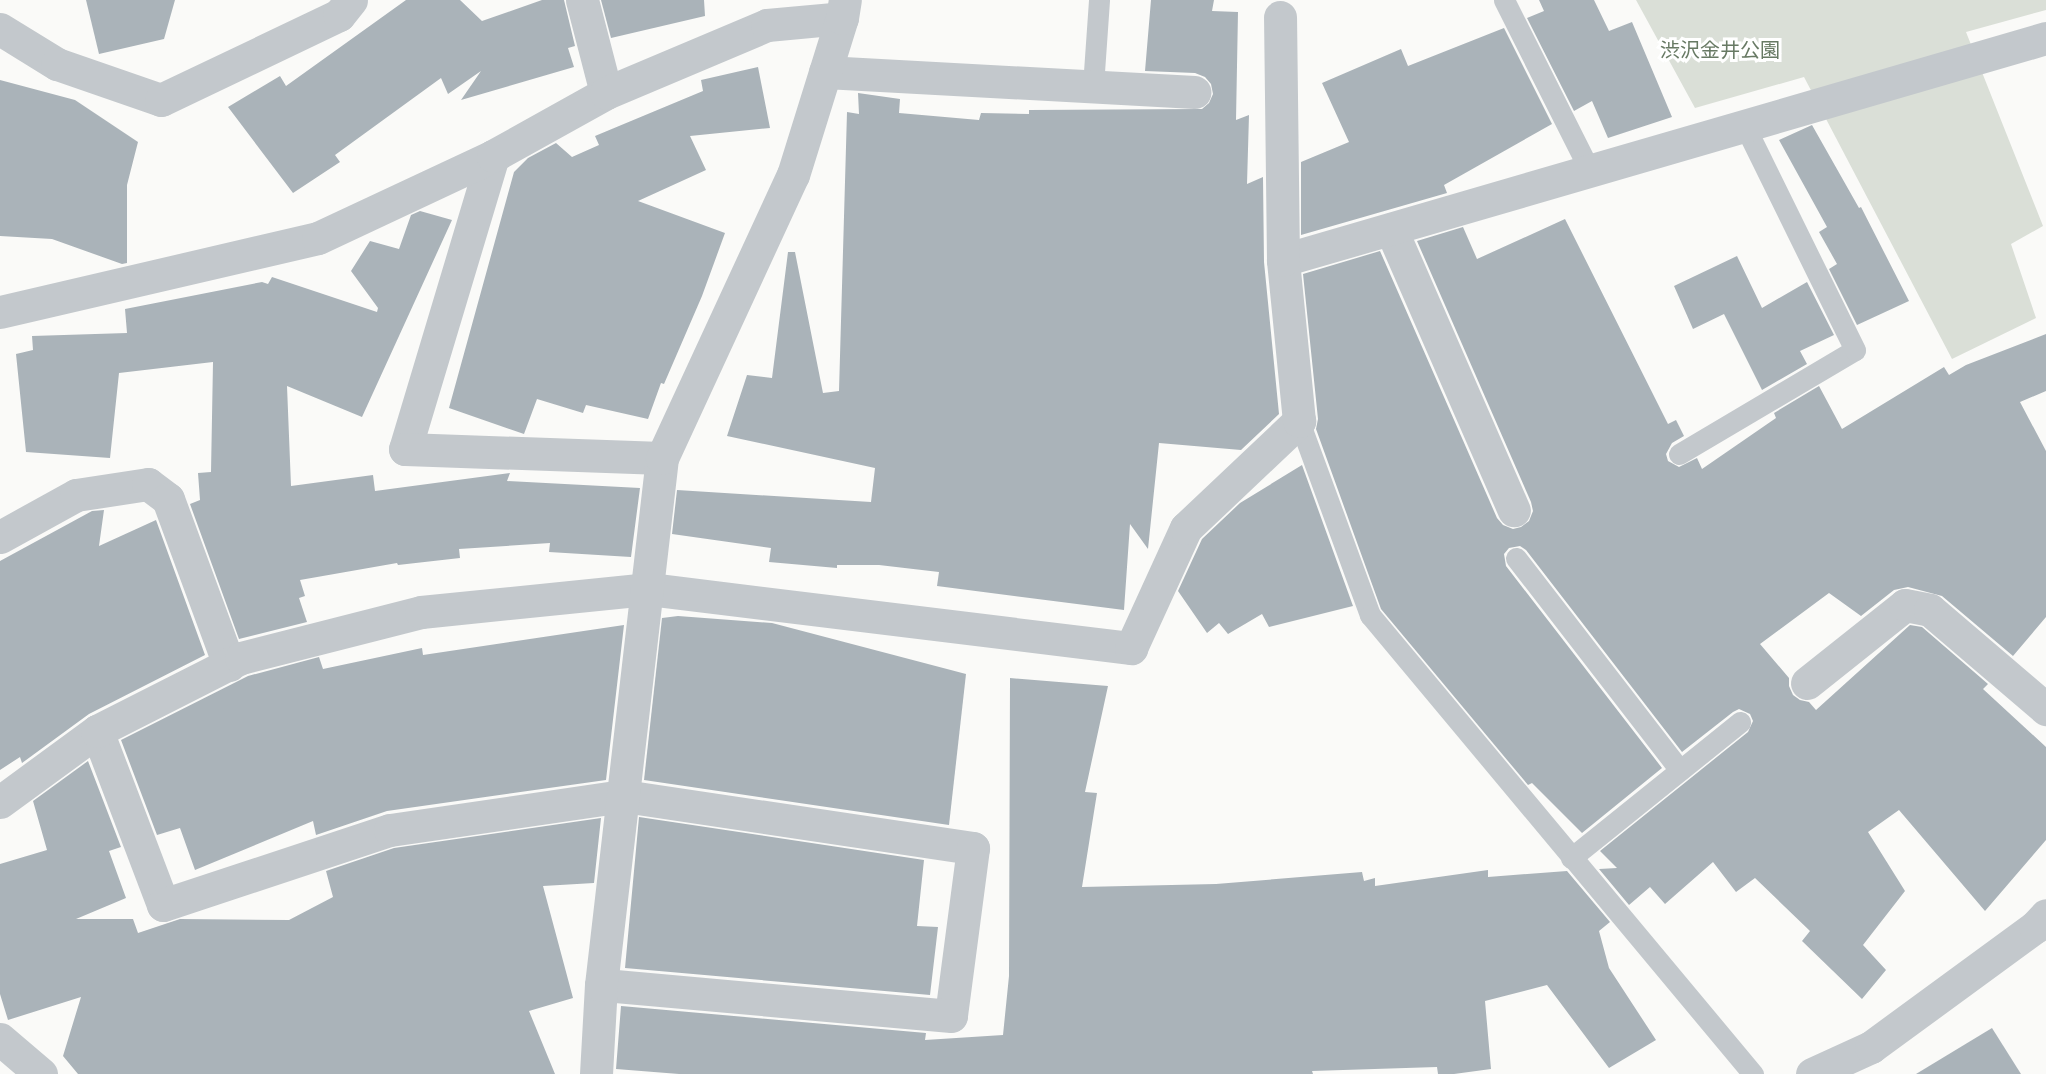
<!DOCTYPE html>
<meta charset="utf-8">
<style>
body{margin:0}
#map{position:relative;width:2046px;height:1074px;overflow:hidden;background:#fafaf8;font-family:Cabin,"Noto Sans JP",sans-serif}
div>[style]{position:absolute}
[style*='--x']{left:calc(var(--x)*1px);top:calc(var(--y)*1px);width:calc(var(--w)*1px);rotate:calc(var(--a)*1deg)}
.green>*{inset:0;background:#dadfd7}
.building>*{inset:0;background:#aab3b9}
.service>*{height:21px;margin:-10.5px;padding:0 10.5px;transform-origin:10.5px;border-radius:10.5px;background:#c3c8cc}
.minor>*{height:33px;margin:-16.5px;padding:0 16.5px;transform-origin:16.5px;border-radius:16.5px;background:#c3c8cc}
span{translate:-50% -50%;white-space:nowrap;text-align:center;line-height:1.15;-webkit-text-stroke:6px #fff;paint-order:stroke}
.park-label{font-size:20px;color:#687a64}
</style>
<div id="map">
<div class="green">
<div style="clip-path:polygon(1636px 0,2046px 0,2046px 10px,1966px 32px,2043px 226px,2011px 244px,2036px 318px,1952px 359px,1804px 77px,1695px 108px)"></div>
</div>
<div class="building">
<div style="clip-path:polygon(86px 0,175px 0,164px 39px,99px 54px)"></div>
<div style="clip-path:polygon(406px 0,460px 0,482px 21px,542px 0,564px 0,575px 46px,568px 48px,574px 67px,461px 100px,481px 71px,448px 94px,441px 78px,335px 155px,340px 162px,293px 193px,228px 107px,280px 76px,286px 86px)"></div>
<div style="clip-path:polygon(601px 0,704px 0,705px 16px,611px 38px)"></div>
<div style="clip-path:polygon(1151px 0,1214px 0,1212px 11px,1238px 12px,1236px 120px,1249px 115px,1247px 184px,1263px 177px,1264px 262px,1279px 414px,1241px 450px,1159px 443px,1148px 549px,1130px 524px,1124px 610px,937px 586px,939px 572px,879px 565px,837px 565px,837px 568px,769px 562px,771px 548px,672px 534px,677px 490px,871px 502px,875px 468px,727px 436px,747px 375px,772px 378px,788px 252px,795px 252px,823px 393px,839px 391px,847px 112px,859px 114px,858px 93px,900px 99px,899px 113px,979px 120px,981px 113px,1029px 114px,1029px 110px,1202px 109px,1209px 103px,1213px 94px,1211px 84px,1205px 77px,1195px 73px,1145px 71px)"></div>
<div style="clip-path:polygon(1539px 0,1594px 0,1609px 31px,1632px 22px,1672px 117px,1608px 138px,1592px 101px,1574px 111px,1527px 18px,1544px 11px)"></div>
<div style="clip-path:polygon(1504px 28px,1552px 124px,1444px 185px,1447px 193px,1301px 235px,1301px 162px,1349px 142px,1322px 83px,1401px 49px,1408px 66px)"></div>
<div style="clip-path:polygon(758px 67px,770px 128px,690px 136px,706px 170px,638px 201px,725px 233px,702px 296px,664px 384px,661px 383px,648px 419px,586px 405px,583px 413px,537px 399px,524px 434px,449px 408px,514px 172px,528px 158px,556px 143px,572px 157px,599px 145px,595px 136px,703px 91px,701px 80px)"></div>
<div style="clip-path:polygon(0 80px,75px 100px,138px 142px,127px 185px,127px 263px,122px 264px,52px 239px,0 236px)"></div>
<div style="clip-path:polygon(1812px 125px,1859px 208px,1861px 207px,1909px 301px,1857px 325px,1829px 269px,1837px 264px,1819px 232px,1827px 227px,1779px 140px)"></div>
<div style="clip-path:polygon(420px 211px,452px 220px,362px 417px,287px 386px,291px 486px,373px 475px,375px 491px,510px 473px,507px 481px,640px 488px,631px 557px,549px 552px,550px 543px,459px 549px,460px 558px,398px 565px,397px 563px,300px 580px,305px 596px,299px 598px,307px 622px,239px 639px,190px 504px,200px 500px,198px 473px,211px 472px,213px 362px,119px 373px,110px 458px,26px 452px,16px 354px,33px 350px,32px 336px,127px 333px,125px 309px,262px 282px,268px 284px,272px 277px,377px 312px,378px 308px,351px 271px,370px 241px,399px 249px,411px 215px)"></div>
<div style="clip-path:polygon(1565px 219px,1668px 424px,1676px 420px,1684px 436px,1672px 443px,1666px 454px,1668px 461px,1679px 467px,1697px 458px,1702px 469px,1776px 418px,1774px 413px,1819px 386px,1842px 429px,1944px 367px,1949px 375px,1966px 365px,2046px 334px,2046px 391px,2020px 402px,2046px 451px,2046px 617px,2013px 656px,1942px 596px,1908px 587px,1894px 590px,1861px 616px,1829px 593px,1760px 644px,1789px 678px,1789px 686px,1793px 695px,1800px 700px,1809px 702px,1816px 710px,1910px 625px,1922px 627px,1988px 684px,1983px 689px,2046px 747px,2046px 840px,1985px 911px,1899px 810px,1868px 832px,1905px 891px,1863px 945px,1886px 970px,1862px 999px,1802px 941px,1810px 931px,1755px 878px,1736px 892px,1713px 862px,1665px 904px,1650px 887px,1629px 905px,1599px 869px,1617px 868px,1600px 851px,1748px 732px,1753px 721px,1750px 714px,1739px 709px,1733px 712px,1682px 752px,1526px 550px,1520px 546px,1509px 548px,1504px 554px,1506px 566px,1662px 768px,1582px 833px,1532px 783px,1528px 785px,1381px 609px,1316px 429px,1318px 419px,1303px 274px,1380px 251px,1497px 518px,1503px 525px,1513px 529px,1521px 527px,1529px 521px,1533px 511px,1531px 502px,1417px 241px,1463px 227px,1477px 259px)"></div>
<div style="clip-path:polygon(1737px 256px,1762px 308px,1807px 282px,1834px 335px,1800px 351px,1807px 364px,1762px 390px,1724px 314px,1693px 329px,1674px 286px)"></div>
<div style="clip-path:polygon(1302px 465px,1353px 606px,1269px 627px,1262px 614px,1228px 634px,1219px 623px,1207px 633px,1178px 591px,1202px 539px,1240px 503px)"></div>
<div style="clip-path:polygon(104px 510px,99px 546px,156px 520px,205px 655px,89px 714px,22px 763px,20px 757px,0 770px,0 561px,92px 511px)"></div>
<div style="clip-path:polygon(678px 616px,772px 623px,966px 674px,949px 825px,644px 780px,662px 618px)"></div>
<div style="clip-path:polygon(624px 625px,606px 780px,387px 811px,316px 835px,313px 821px,195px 870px,180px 828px,157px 835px,121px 740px,248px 676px,319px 657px,323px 669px,422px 648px,423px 655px)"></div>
<div style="clip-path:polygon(1010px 678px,1108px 686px,1085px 792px,1097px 793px,1082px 887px,1216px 884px,1362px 872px,1364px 881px,1375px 878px,1375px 886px,1488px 870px,1488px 877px,1567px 871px,1610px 922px,1599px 931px,1609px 968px,1656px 1040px,1609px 1068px,1547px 985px,1485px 1001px,1491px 1069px,1454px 1074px,1438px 1074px,1437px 1067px,1312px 1071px,1313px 1074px,679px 1074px,616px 1069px,621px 1006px,926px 1033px,925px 1040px,1003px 1035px,1009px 976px)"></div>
<div style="clip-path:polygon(88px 761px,121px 847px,109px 851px,126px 898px,76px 919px,133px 919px,138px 933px,180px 919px,289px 920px,333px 897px,326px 871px,394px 848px,601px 818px,594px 883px,543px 886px,573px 998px,529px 1011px,555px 1074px,78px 1074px,63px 1056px,81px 997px,8px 1020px,0 994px,0 864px,47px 850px,33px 801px)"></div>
<div style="clip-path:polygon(639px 817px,924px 860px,917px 926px,938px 927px,930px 995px,625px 968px)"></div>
<div style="clip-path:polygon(1992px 1028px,2021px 1074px,1916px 1074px)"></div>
</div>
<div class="service">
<div style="--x:1504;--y:0;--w:191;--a:63.3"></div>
<div style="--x:1093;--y:86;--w:86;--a:-86"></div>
<div style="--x:1299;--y:421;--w:207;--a:69.9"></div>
<div style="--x:1370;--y:615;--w:598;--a:50.16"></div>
<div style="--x:1679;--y:454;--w:204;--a:-30.6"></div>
<div style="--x:1855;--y:350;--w:250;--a:-116.2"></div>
<div style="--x:1516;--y:558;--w:268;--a:52.3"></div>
<div style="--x:1571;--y:858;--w:217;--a:-38.8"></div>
</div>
<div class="minor">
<div style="--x:582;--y:0;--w:96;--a:75.5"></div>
<div style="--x:0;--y:29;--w:67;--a:31.6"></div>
<div style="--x:57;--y:64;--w:110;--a:19.1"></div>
<div style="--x:161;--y:100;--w:197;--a:-25.5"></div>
<div style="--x:339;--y:15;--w:19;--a:-51"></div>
<div style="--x:825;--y:72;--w:370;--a:3.1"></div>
<div style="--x:493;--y:156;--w:306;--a:106.7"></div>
<div style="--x:405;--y:449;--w:257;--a:2"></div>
<div style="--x:1391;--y:229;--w:307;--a:66.4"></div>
<div style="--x:1283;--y:260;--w:795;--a:-16.22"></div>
<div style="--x:0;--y:312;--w:326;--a:-13.1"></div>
<div style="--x:318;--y:238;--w:193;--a:-25.1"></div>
<div style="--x:493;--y:156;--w:129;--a:-29.1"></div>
<div style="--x:606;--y:93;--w:175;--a:-22.9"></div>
<div style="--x:767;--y:25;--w:75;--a:-5.3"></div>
<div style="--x:0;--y:537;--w:87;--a:-28.9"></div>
<div style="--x:76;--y:495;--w:73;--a:-8.7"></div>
<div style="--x:148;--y:484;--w:25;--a:37"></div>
<div style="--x:168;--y:499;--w:177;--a:69.8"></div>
<div style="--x:1807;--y:683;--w:125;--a:-38.5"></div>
<div style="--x:1905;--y:605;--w:25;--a:11"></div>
<div style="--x:1930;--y:610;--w:153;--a:40.5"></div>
<div style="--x:97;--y:731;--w:186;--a:69.2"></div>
<div style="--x:163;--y:905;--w:239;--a:-18.3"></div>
<div style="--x:390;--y:830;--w:236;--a:-8.3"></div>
<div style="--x:624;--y:796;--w:353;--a:8.5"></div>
<div style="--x:973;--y:848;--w:169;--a:97.5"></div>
<div style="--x:951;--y:1016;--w:351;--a:-174.9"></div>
<div style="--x:0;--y:802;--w:120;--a:-36.2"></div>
<div style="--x:97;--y:731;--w:161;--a:-26.9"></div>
<div style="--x:241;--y:658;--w:186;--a:-14.3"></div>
<div style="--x:421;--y:612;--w:229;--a:-5.8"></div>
<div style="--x:649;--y:589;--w:486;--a:7"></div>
<div style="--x:1131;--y:648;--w:132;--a:-65.4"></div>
<div style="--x:1186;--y:528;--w:156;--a:-43.4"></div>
<div style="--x:1299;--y:421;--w:162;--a:-95.7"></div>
<div style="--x:1283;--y:260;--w:243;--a:-90.7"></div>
<div style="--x:0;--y:1039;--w:54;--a:40.5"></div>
<div style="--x:596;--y:1074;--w:89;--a:-86.8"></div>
<div style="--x:601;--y:985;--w:531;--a:-83.4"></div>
<div style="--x:662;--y:458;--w:312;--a:-65.2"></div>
<div style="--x:793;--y:175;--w:164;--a:-72.7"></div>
<div style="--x:842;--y:18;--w:18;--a:-81"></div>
<div style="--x:1812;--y:1074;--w:65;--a:-24.6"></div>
<div style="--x:1871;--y:1047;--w:203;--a:-36.2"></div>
<div style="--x:2035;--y:927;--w:16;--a:-47"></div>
</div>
<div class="park-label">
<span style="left:1720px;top:50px">渋沢金井公園</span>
</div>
</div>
